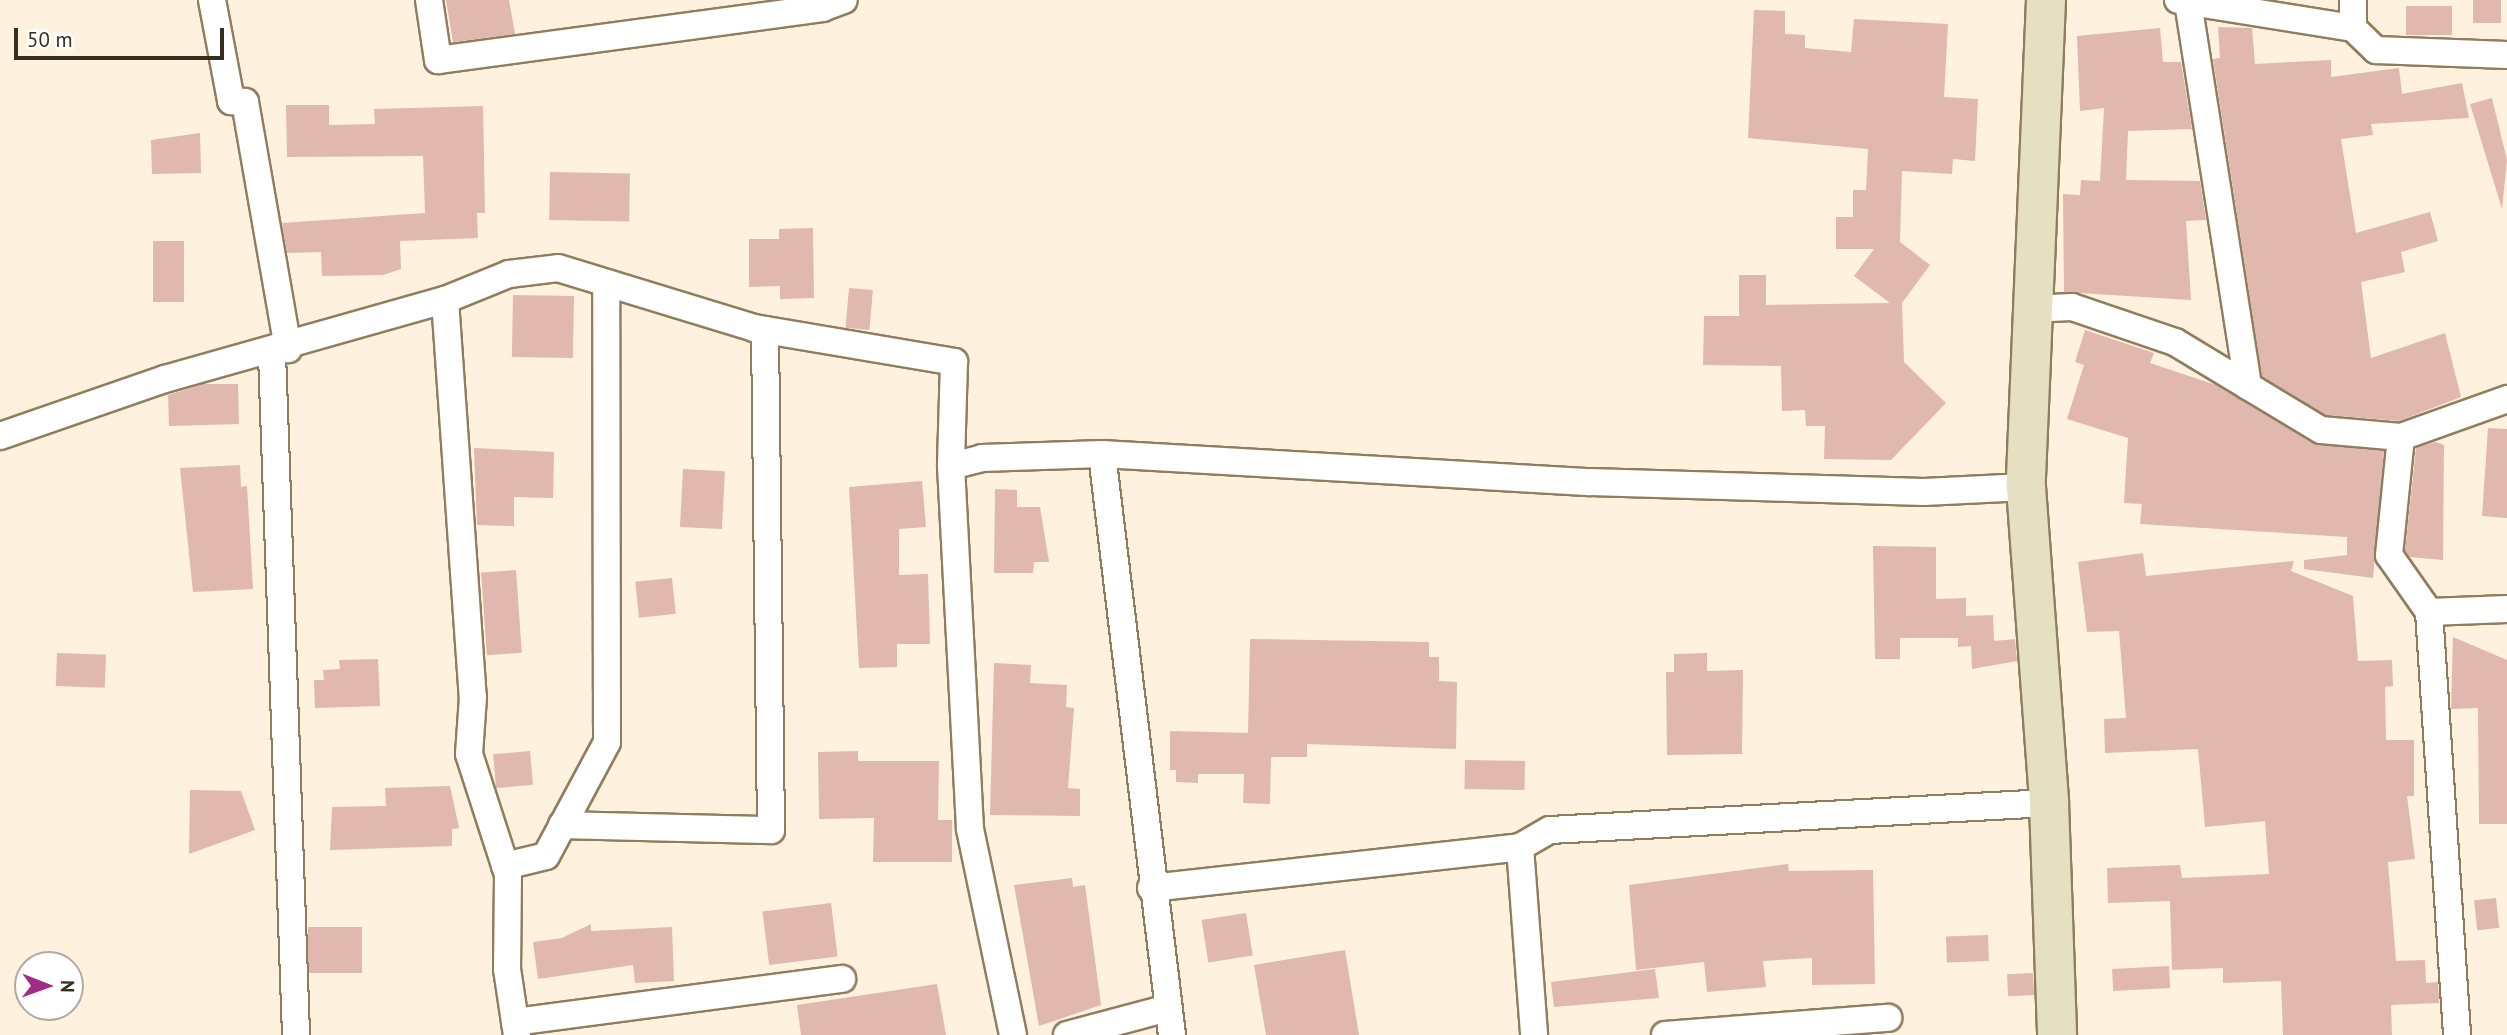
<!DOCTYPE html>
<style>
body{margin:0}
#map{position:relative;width:2507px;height:1035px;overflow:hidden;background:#fef1dd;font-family:"PT Sans",sans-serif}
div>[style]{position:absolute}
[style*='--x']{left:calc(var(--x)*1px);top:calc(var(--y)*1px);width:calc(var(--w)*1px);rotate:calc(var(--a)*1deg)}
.building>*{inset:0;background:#e1b8ae;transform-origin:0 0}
.roads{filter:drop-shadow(2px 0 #907d5e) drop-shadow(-2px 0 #907d5e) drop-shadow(0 2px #907d5e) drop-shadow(0 -2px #907d5e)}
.street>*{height:26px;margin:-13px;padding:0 13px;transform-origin:13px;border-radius:13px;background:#fff}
.secondary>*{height:38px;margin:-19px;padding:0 19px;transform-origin:19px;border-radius:19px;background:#e6e0c3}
span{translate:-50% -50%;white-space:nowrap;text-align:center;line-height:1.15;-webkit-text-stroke:5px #fff;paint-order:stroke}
.north{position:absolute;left:14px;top:951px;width:70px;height:70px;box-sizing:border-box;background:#fff;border:2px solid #aeaba6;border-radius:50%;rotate:91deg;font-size:19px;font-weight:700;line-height:28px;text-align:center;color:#352d20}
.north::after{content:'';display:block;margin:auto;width:24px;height:32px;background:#a12c85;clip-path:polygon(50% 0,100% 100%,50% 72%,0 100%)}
.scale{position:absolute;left:14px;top:28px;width:210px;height:32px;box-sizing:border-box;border:4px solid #352d20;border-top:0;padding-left:9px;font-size:21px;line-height:24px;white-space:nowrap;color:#352d20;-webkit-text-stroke:5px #fff;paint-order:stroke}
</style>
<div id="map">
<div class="building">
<div style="clip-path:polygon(446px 0,509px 0,515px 34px,453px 42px)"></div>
<div style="left:2473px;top:0;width:28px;height:23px"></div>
<div style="left:2406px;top:6px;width:46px;height:29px"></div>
<div style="clip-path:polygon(1754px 10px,1785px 11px,1785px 34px,1805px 35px,1805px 48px,1851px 52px,1854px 19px,1948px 24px,1944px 97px,1978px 99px,1975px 161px,1953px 159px,1952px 174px,1902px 171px,1900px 242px,1930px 265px,1902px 303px,1904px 362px,1946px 403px,1891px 460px,1824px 459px,1825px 426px,1806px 426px,1805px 410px,1782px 411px,1781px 366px,1703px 365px,1704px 316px,1739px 316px,1739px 275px,1766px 275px,1766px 305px,1890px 303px,1854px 276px,1874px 249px,1836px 249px,1836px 217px,1853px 217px,1853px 190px,1866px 190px,1868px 149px,1748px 138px)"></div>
<div style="clip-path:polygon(2218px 27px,2252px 28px,2255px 64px,2331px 60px,2331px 77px,2399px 68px,2402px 94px,2462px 83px,2469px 118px,2371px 124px,2373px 135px,2341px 139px,2356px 233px,2430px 212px,2438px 241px,2401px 252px,2405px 272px,2361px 282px,2371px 358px,2445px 333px,2461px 397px,2399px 421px,2326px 415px,2262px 376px,2213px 59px,2220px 58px)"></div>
<div style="clip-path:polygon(2160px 28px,2163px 62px,2181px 62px,2192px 129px,2128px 131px,2126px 180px,2200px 181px,2206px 220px,2186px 221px,2191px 300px,2064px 292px,2063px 194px,2080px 195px,2081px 180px,2100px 181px,2104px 108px,2080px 111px,2077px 36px)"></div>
<div style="clip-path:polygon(2492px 98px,2507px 160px,2502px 209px,2470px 104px)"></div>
<div style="clip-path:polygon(286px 105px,329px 105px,329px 125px,375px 124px,374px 109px,483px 106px,485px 213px,477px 213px,478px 238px,400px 241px,401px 269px,383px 275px,322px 276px,321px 252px,287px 253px,282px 223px,425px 213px,423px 156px,287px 157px)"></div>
<div style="clip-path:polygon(200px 133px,201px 173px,152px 174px,151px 140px)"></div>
<div style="left:550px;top:172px;width:80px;height:48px;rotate:1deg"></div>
<div style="clip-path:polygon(813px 228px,814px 298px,780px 299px,780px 286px,749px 287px,749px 239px,779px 239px,779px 229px)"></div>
<div style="left:153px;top:241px;width:31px;height:61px"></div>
<div style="left:849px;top:288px;width:24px;height:40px;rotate:5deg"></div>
<div style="left:513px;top:295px;width:61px;height:62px;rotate:1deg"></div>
<div style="clip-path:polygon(2085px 330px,2154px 353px,2150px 363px,2216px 385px,2313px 444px,2384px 451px,2373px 578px,2304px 569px,2304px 560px,2347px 555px,2347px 537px,2140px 524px,2142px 504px,2124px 503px,2128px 438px,2067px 419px,2084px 365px,2075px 362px)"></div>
<div style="clip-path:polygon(204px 384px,238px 384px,239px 424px,169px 426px,168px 395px)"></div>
<div style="clip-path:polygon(2488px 428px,2507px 429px,2507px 518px,2482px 516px)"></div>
<div style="clip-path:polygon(2435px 442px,2444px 445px,2443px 560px,2410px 557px,2405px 551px,2416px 448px)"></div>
<div style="clip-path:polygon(474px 448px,554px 452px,553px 498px,514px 497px,514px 526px,477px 525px)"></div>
<div style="clip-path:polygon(240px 465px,241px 487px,247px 486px,253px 589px,193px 592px,180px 468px)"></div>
<div style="left:683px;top:469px;width:42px;height:58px;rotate:3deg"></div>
<div style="clip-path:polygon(922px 481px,926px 527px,899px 529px,899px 575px,928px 574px,930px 644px,897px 644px,897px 667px,859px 668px,849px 487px)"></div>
<div style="clip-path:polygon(995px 489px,1017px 490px,1017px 507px,1040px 507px,1049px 562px,1034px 562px,1033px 573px,994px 573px)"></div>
<div style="clip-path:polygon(1873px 546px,1936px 547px,1936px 599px,1966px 598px,1966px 616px,1993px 615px,1994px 641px,2015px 639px,2017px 661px,1972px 669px,1971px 646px,1958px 647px,1958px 638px,1900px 638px,1900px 659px,1875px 659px)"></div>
<div style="clip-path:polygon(2143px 553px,2146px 576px,2294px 561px,2291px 571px,2353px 596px,2358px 661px,2392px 660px,2393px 686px,2385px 687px,2386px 740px,2414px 740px,2414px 796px,2407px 796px,2415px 859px,2388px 862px,2396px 961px,2425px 960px,2426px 983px,2438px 982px,2439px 1003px,2391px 1005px,2392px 1035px,2283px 1035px,2281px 981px,2223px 983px,2223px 968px,2172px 970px,2170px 901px,2108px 903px,2107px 868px,2180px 865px,2182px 878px,2269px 874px,2265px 821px,2205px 827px,2198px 749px,2105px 753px,2104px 719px,2126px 718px,2119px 631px,2087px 632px,2078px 562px)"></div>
<div style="left:516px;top:570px;width:83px;height:35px;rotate:86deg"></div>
<div style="left:672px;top:578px;width:36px;height:37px;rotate:84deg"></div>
<div style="clip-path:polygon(2453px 637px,2507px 660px,2507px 824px,2479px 824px,2478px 708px,2451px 709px)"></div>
<div style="clip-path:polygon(1250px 639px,1429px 642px,1429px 657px,1439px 657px,1439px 681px,1457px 682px,1456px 749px,1307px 744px,1307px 757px,1271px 757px,1270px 804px,1243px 803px,1244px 774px,1198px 774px,1198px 783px,1176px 782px,1176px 770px,1170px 770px,1170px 731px,1248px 733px)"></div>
<div style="left:57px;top:653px;width:49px;height:33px;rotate:2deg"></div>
<div style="clip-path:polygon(1707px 653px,1707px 671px,1743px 670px,1742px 754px,1667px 755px,1666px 672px,1674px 672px,1674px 654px)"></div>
<div style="clip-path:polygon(378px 659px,380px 706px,315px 708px,314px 680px,324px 680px,323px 670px,340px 669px,339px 660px)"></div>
<div style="clip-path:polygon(994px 663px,1031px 665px,1030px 683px,1067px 685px,1066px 707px,1074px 708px,1068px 788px,1080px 789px,1080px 816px,990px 815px)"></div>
<div style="left:530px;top:751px;width:34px;height:37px;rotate:85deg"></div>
<div style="clip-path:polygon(858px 751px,858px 761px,939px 761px,938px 820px,952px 820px,952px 862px,873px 862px,874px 818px,819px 819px,818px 752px)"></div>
<div style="left:1465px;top:760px;width:60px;height:29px;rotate:1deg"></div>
<div style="clip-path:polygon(450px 786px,459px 828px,452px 829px,452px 846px,330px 850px,332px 807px,386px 806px,385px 788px)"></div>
<div style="clip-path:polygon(190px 790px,241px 791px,255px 830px,189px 854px)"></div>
<div style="clip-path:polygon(1788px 864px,1789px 871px,1873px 870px,1875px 984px,1812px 985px,1812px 958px,1763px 961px,1766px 987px,1707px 992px,1704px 962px,1636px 970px,1629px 885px)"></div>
<div style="clip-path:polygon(1072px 878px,1073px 887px,1085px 885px,1101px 1005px,1039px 1026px,1014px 885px)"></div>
<div style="left:2496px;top:898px;width:30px;height:22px;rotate:84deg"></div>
<div style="left:831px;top:903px;width:54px;height:69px;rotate:83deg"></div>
<div style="left:1246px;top:913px;width:43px;height:45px;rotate:81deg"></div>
<div style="clip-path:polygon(591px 924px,591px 931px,672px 927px,674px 981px,635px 983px,633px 965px,538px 979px,533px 942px,562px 938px)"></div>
<div style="left:362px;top:927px;width:46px;height:54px;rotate:90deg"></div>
<div style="left:1988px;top:935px;width:26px;height:42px;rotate:88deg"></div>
<div style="clip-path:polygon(1345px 950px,1359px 1035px,1266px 1035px,1254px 965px)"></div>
<div style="left:2169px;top:966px;width:22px;height:57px;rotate:87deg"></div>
<div style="clip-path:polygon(1655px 969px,1659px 998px,1554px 1007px,1551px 982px)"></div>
<div style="left:2033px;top:973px;width:22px;height:26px;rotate:87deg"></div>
<div style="clip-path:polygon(937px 984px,946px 1035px,801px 1035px,797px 1005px)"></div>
</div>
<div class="roads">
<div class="street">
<div style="--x:212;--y:0;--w:103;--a:79.3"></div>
<div style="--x:231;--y:101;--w:14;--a:4"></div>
<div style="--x:245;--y:102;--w:251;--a:80.1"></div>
<div style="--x:429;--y:0;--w:61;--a:81.5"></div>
<div style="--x:438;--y:60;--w:388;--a:-7.7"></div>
<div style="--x:822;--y:8;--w:23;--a:-20"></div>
<div style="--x:2178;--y:0;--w:177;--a:9.1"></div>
<div style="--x:2353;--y:28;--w:32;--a:44"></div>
<div style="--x:2376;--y:50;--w:131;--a:2.2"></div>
<div style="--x:2353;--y:0;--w:28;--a:90"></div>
<div style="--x:2188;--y:2;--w:389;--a:81.1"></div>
<div style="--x:445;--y:300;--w:398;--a:86"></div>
<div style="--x:473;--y:697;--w:57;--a:94"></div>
<div style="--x:469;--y:754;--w:127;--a:72.1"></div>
<div style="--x:508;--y:875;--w:94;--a:90.6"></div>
<div style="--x:507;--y:969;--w:67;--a:81.4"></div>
<div style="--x:2029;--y:309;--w:43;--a:-2.7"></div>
<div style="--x:2072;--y:307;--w:109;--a:18.8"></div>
<div style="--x:2175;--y:342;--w:170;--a:31.1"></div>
<div style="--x:2321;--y:430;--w:80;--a:5"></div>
<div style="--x:2401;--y:437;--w:113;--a:-19.7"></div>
<div style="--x:272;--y:354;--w:681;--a:87.98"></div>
<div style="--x:0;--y:436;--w:175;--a:-19.1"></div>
<div style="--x:165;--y:379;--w:291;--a:-15.8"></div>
<div style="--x:445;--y:300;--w:69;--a:-22.1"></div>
<div style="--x:509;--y:274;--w:49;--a:-7"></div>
<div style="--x:558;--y:268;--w:205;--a:17"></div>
<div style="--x:754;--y:328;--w:203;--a:9.6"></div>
<div style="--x:954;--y:362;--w:104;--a:91.7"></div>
<div style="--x:951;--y:466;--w:363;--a:87"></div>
<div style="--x:970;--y:829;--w:210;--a:78.2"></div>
<div style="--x:2401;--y:437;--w:119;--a:95.8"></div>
<div style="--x:2389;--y:555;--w:70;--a:54.9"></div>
<div style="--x:2429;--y:612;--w:424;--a:86.2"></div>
<div style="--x:1102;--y:454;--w:585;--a:83.13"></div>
<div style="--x:951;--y:466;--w:32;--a:-14"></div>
<div style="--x:982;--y:458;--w:120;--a:-1.9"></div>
<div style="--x:1102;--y:454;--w:489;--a:3.3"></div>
<div style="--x:1590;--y:482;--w:334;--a:1.7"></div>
<div style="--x:1924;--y:492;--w:102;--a:-2.8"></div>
<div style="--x:2429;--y:612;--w:78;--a:-2.2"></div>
<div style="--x:562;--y:825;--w:209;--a:1.4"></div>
<div style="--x:771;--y:830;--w:500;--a:-90.69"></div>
<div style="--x:1520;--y:847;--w:189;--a:85.7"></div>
<div style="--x:505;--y:866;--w:42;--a:-13.7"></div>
<div style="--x:546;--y:856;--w:129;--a:-61.8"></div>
<div style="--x:607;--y:742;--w:459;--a:-90.1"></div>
<div style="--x:1151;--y:888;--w:371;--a:-6.3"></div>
<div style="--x:1520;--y:847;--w:34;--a:-30"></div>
<div style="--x:1550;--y:830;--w:500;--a:-3.1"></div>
<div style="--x:515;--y:1022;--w:330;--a:-7.5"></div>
<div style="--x:1067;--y:1035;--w:105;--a:-15"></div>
<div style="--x:1665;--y:1035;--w:224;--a:-4.4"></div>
</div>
<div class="secondary">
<div style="--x:2046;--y:0;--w:487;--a:92.4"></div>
<div style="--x:2026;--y:487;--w:317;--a:85.8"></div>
<div style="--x:2049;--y:803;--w:232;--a:88"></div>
</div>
</div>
<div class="north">N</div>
<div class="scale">50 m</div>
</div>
